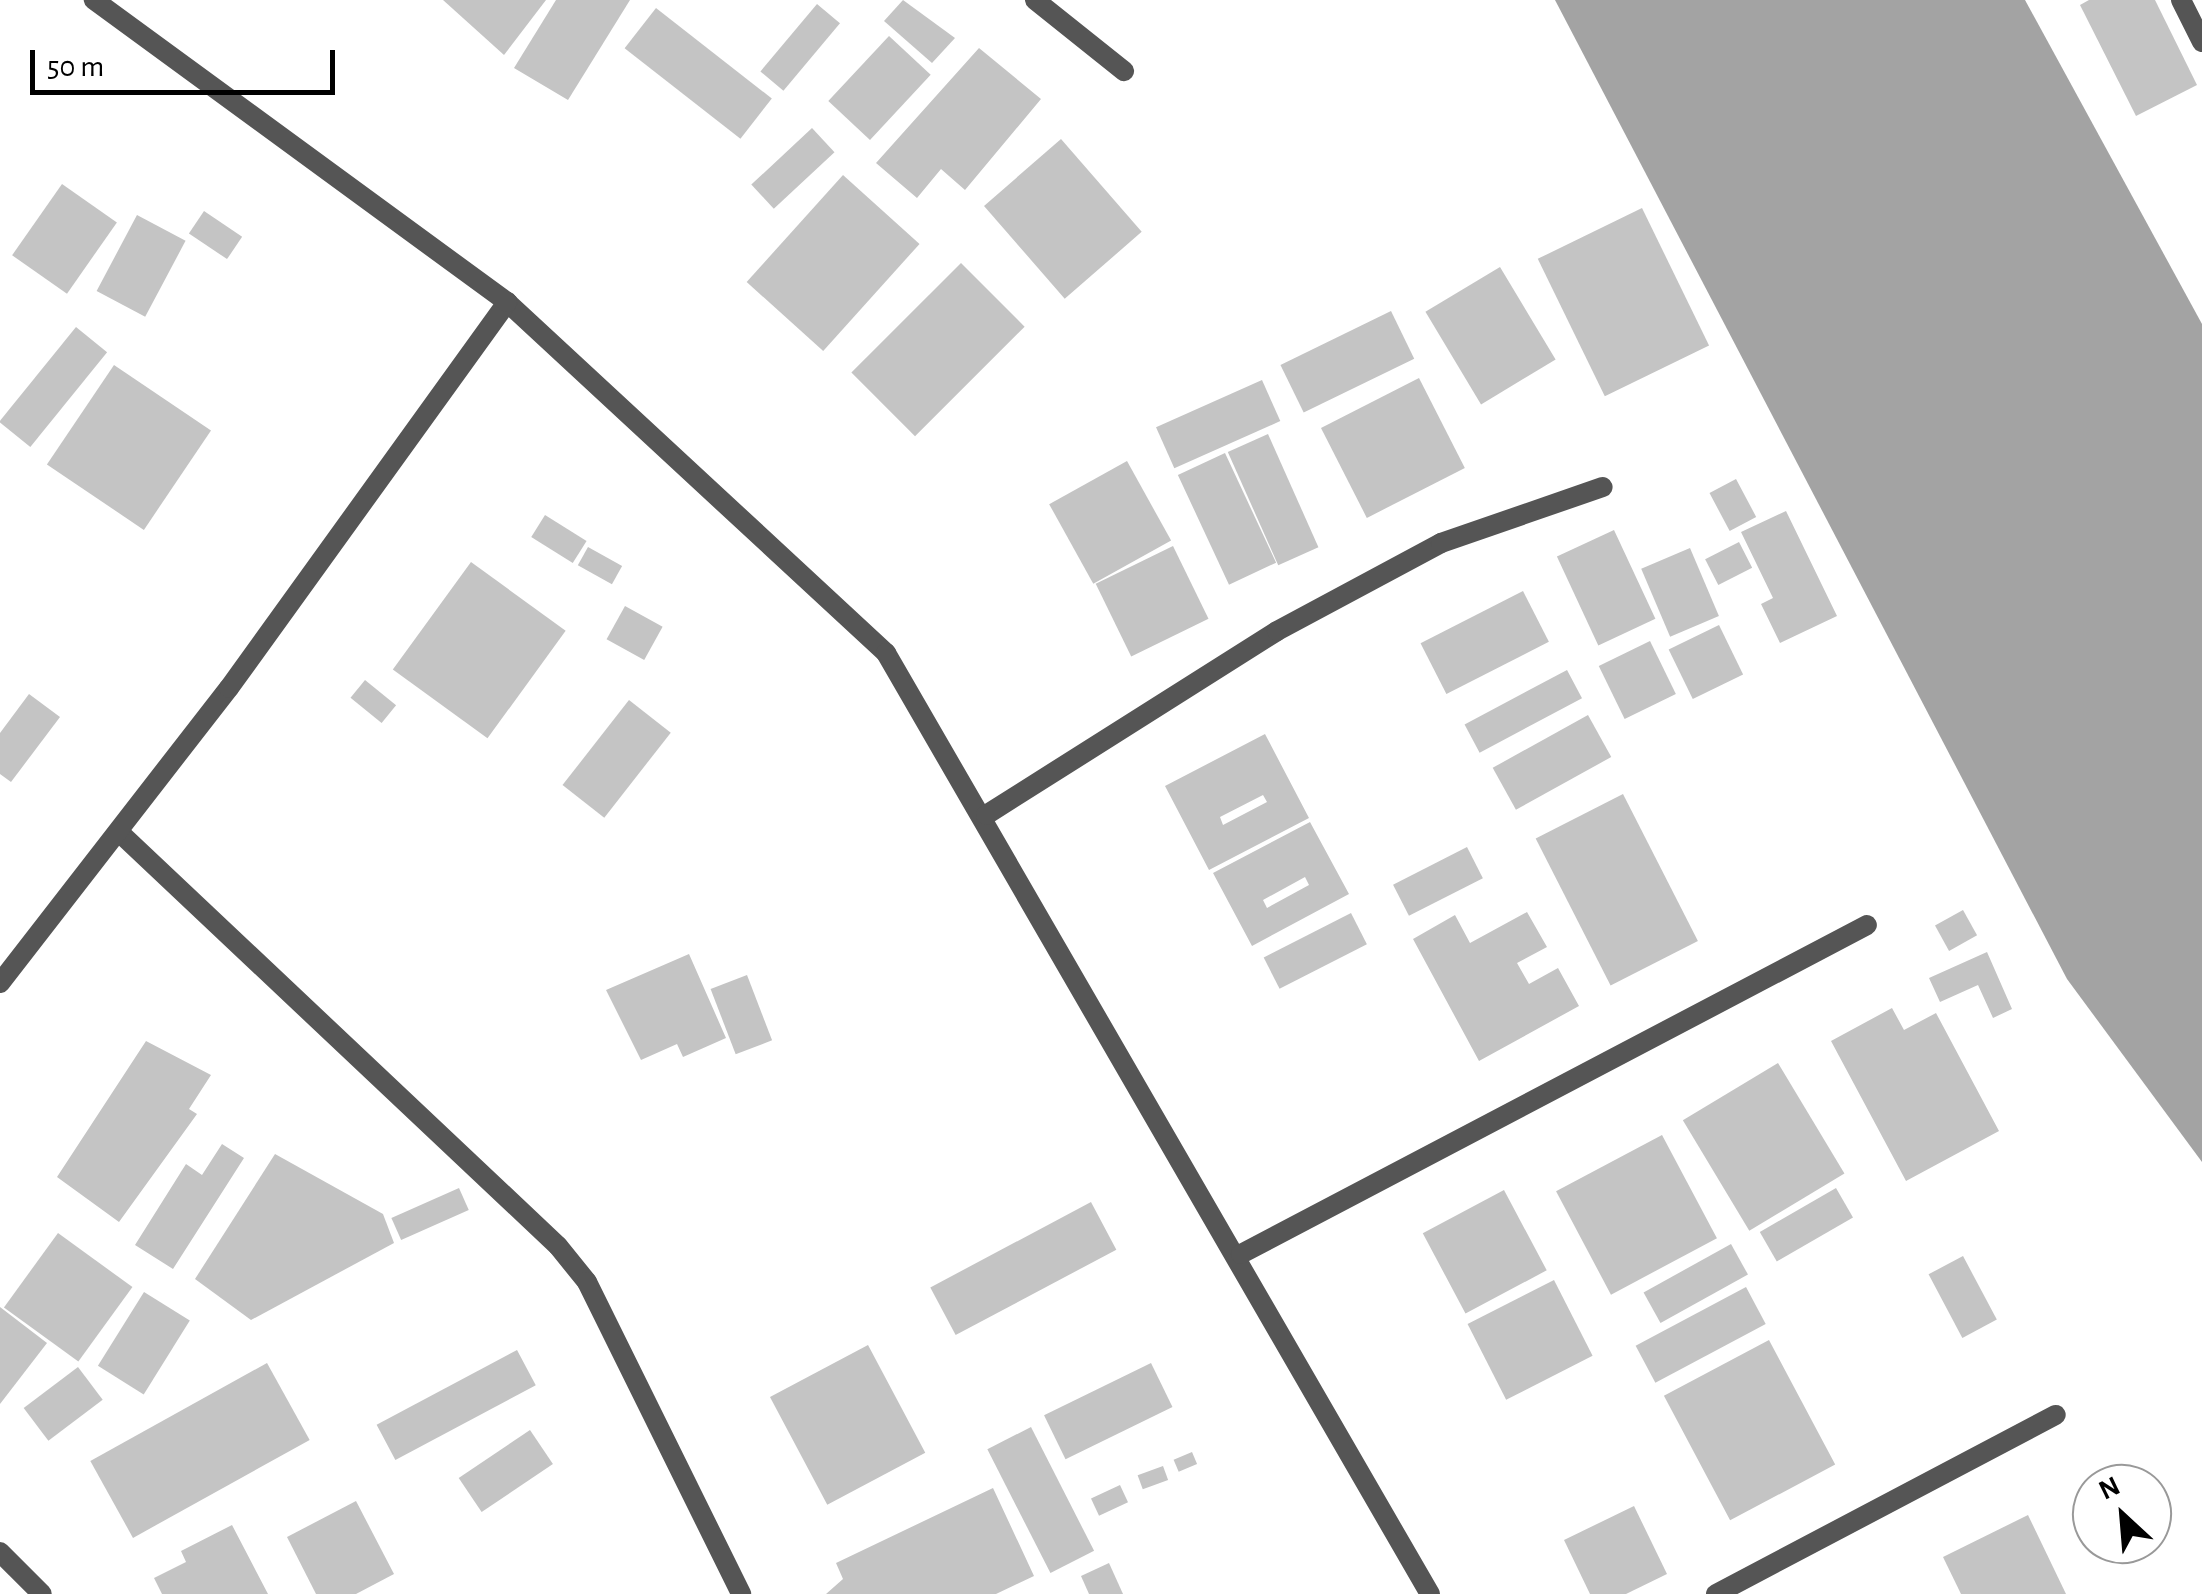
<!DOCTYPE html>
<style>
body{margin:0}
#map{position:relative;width:2202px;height:1594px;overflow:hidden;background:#fff;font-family:"Alegreya Sans",sans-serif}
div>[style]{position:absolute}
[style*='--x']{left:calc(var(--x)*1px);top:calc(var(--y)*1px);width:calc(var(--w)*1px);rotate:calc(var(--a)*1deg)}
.water>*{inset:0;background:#a3a3a3}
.building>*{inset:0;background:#c4c4c4;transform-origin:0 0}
.street>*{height:20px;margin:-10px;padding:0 10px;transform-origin:10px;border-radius:10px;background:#555}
span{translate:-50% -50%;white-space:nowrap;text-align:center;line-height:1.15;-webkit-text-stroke:10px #fff;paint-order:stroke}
.north{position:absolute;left:2072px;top:1464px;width:100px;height:100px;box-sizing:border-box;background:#fff;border:2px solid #999;border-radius:50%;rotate:334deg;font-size:28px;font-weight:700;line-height:40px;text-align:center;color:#000}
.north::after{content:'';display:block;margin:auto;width:35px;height:45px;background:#000;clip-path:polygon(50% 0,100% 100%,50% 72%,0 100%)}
.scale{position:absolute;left:30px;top:50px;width:305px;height:45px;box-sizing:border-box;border:5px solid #000;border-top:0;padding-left:12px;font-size:30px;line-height:35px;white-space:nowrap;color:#000;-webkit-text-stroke:8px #fff;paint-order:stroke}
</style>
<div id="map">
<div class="water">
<div style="clip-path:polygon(1555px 0,2025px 0,2202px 324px,2202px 1162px,2067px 979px)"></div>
</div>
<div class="building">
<div style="clip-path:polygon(443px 0,546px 0,504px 55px)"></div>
<div style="clip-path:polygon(556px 0,630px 0,568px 100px,514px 68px)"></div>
<div style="clip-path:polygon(903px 0,955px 38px,932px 63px,884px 21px)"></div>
<div style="clip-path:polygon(2089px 0,2155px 0,2197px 85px,2136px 116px,2080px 5px)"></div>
<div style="left:817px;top:4px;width:30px;height:88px;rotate:40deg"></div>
<div style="left:656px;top:8px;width:147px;height:51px;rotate:38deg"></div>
<div style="left:889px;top:36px;width:57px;height:89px;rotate:43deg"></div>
<div style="clip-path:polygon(979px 48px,1041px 99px,965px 190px,941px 169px,917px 198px,876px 163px)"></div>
<div style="left:812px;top:128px;width:33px;height:83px;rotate:47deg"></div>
<div style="left:1061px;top:139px;width:123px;height:102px;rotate:49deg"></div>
<div style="left:843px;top:175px;width:103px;height:144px;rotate:42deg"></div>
<div style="left:62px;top:184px;width:67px;height:87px;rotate:35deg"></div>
<div style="left:1642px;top:208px;width:153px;height:116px;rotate:64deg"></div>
<div style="left:204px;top:211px;width:46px;height:27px;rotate:34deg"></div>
<div style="left:137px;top:215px;width:55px;height:86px;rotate:28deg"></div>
<div style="left:961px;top:263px;width:90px;height:155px;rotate:45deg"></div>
<div style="left:1500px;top:267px;width:108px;height:87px;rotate:59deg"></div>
<div style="left:1391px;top:311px;width:53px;height:123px;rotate:64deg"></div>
<div style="left:76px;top:327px;width:40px;height:122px;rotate:39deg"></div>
<div style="left:114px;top:365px;width:117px;height:120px;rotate:34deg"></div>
<div style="left:1419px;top:378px;width:101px;height:110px;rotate:63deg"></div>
<div style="left:1262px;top:380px;width:45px;height:116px;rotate:66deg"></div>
<div style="left:1268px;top:434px;width:124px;height:44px;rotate:66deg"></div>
<div style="left:1225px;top:453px;width:121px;height:52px;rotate:65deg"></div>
<div style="left:1127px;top:461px;width:91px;height:89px;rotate:61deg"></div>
<div style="left:1736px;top:479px;width:43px;height:30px;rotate:62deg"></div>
<div style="clip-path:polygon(1786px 511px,1837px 616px,1780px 643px,1761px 604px,1773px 598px,1741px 532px)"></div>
<div style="left:545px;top:515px;width:49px;height:26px;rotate:32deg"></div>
<div style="left:1614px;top:530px;width:98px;height:63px;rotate:65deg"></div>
<div style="left:1739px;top:542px;width:29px;height:38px;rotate:63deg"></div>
<div style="left:1173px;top:546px;width:81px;height:86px;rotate:64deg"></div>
<div style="left:588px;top:547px;width:39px;height:21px;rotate:29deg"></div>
<div style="left:1690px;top:548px;width:74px;height:53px;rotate:67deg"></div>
<div style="left:471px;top:562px;width:117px;height:133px;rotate:36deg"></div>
<div style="left:1523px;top:591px;width:57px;height:115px;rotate:63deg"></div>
<div style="left:625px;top:606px;width:43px;height:38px;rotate:29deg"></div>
<div style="left:1719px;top:625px;width:55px;height:56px;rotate:64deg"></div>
<div style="left:1650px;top:641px;width:59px;height:57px;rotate:64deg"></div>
<div style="left:1567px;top:670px;width:32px;height:116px;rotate:62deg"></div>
<div style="left:365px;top:680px;width:40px;height:23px;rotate:39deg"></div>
<div style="clip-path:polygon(29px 694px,60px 717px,11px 782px,0 774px,0 733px)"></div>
<div style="left:629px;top:700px;width:53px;height:108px;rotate:38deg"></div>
<div style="left:1588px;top:715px;width:48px;height:109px;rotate:61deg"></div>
<div style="clip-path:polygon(evenodd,1265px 734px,1309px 818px,1209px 870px,1165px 786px,1265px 734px,1263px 795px,1267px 802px,1223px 825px,1220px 817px,1263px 795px)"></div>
<div style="left:1623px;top:794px;width:165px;height:98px;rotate:63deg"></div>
<div style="clip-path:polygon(evenodd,1310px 822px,1349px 894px,1252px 946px,1213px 873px,1310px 822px,1305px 877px,1309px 885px,1267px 908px,1263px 900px,1305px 877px)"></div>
<div style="left:1467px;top:847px;width:35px;height:83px;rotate:63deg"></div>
<div style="left:1963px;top:910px;width:29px;height:32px;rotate:61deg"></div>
<div style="clip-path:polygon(1527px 912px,1547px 947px,1517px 963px,1529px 984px,1558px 968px,1579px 1006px,1479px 1061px,1413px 939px,1455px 915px,1470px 943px)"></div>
<div style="left:1351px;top:913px;width:35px;height:98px;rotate:63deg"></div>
<div style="clip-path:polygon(1987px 952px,2012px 1009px,1993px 1018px,1978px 985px,1940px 1002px,1929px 978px)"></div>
<div style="clip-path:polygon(689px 954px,726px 1038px,683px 1057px,677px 1044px,641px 1060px,606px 990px)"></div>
<div style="left:747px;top:975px;width:70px;height:39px;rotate:69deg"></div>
<div style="clip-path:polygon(1892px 1008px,1904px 1030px,1936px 1013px,1999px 1131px,1906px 1181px,1831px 1041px)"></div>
<div style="clip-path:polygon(146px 1041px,211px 1075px,189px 1109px,197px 1114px,119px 1222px,57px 1177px)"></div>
<div style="left:1778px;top:1063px;width:129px;height:111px;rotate:59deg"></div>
<div style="left:1662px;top:1135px;width:117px;height:120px;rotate:62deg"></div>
<div style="clip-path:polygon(222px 1144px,244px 1158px,173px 1269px,135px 1245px,186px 1164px,202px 1175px)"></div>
<div style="clip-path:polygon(275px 1154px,383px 1214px,394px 1243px,251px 1320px,195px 1279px)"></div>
<div style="left:459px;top:1188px;width:24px;height:74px;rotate:66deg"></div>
<div style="left:1836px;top:1188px;width:34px;height:88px;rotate:60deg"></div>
<div style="left:1504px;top:1190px;width:91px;height:92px;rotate:62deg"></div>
<div style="left:1091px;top:1202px;width:54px;height:182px;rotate:62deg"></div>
<div style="left:58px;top:1233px;width:92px;height:92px;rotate:36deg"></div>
<div style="left:1731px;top:1244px;width:35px;height:100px;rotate:61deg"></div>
<div style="left:1963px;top:1256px;width:72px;height:39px;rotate:62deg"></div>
<div style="left:1554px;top:1280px;width:85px;height:97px;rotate:63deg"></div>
<div style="left:1746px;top:1287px;width:42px;height:125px;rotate:62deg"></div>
<div style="left:144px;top:1292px;width:54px;height:87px;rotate:32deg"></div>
<div style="clip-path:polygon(0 1307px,47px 1343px,0 1404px)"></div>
<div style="left:1769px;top:1340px;width:141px;height:119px;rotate:62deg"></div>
<div style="left:868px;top:1345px;width:122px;height:111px;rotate:62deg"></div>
<div style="left:517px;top:1350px;width:40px;height:159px;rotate:62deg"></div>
<div style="left:267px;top:1363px;width:88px;height:202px;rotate:61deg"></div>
<div style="left:1151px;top:1363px;width:49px;height:119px;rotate:64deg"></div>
<div style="left:78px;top:1367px;width:41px;height:68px;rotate:53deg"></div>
<div style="left:1031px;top:1427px;width:139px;height:49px;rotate:63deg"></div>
<div style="left:530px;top:1430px;width:41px;height:86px;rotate:56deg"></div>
<div style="left:1192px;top:1452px;width:13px;height:20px;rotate:67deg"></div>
<div style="left:1163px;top:1466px;width:15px;height:27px;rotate:70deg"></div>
<div style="left:1120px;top:1485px;width:19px;height:32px;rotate:65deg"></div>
<div style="clip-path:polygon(993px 1488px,1034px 1576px,996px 1594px,826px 1594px,843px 1579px,836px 1563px)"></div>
<div style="clip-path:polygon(356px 1501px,394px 1574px,356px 1594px,316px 1594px,287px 1537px)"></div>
<div style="clip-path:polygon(1634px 1506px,1667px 1574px,1626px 1594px,1590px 1594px,1564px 1540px)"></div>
<div style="clip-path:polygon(2028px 1515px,2066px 1594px,1961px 1594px,1943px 1557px)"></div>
<div style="clip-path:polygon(232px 1525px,268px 1594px,162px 1594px,154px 1578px,186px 1562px,181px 1551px)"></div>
<div style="clip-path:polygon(1109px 1563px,1123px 1594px,1089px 1594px,1081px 1576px)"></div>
</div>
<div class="street">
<div style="--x:1035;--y:0;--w:114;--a:38.6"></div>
<div style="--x:2181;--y:0;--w:47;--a:63.4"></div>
<div style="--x:507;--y:302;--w:517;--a:42.8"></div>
<div style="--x:886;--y:653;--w:1087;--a:59.97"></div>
<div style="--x:986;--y:815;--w:344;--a:-32.3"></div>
<div style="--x:1277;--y:631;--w:186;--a:-28.2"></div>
<div style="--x:1441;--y:543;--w:171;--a:-19.1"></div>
<div style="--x:119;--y:832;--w:603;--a:43.32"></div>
<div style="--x:558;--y:1246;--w:46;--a:51.1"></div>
<div style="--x:587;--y:1282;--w:348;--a:63.7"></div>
<div style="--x:0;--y:983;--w:373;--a:-52.2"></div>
<div style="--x:229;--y:688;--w:476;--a:-54.2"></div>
<div style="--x:507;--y:302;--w:512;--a:-143.82"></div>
<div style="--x:1241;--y:1254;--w:707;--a:-27.72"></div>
<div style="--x:0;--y:1552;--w:59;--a:45"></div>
<div style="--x:1716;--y:1594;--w:384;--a:-27.8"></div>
</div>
<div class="north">N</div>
<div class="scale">50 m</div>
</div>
